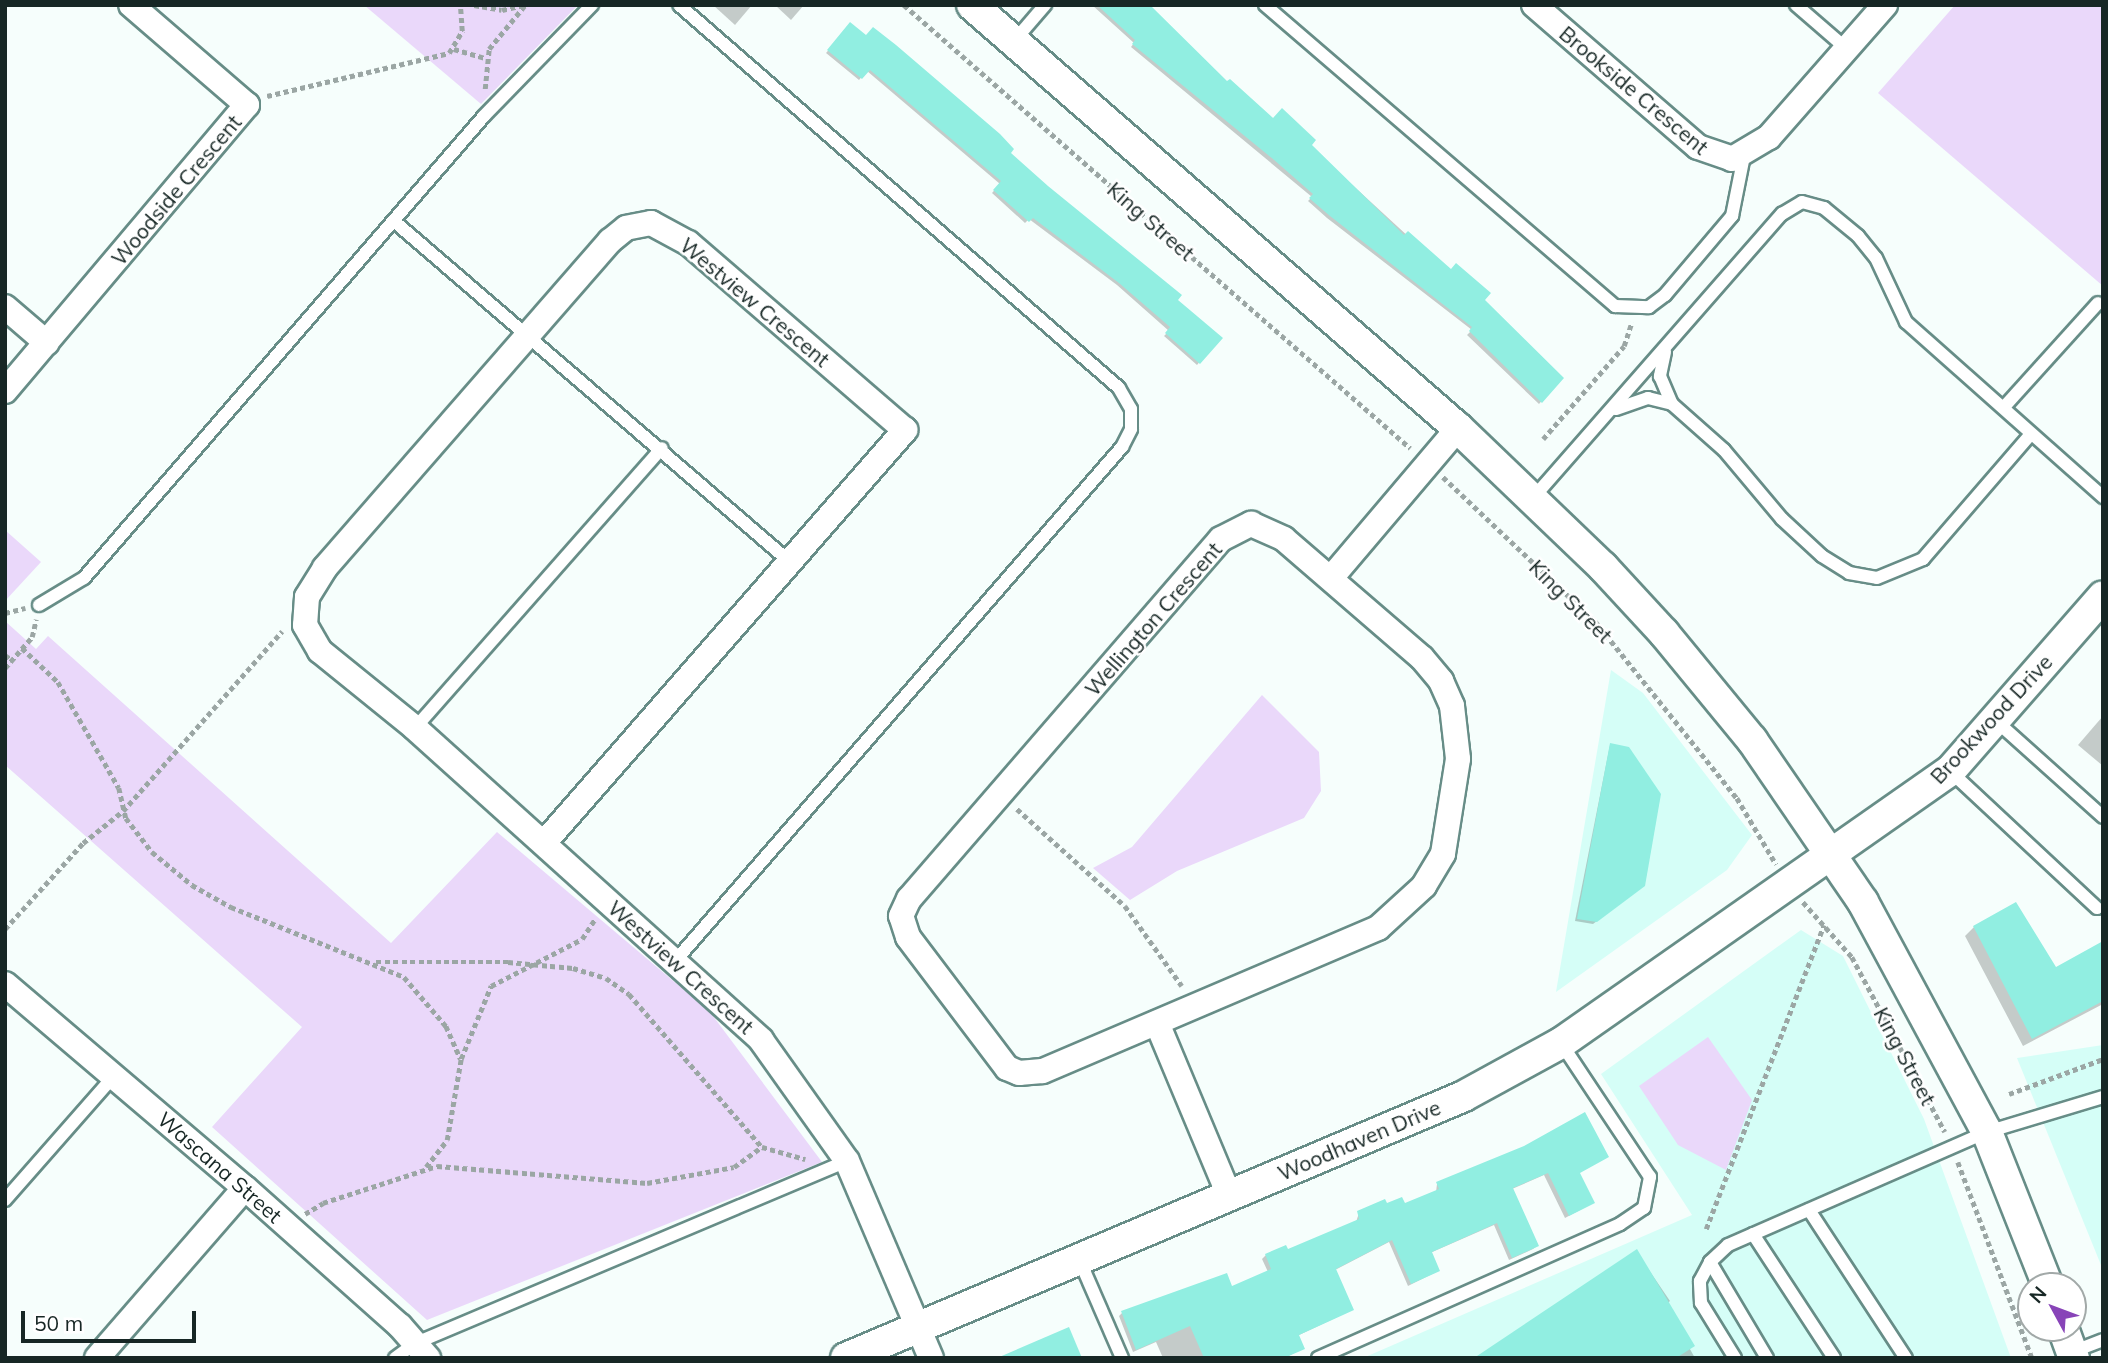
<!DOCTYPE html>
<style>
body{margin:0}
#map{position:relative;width:2108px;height:1363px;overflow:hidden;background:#f6fefc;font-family:Mulish,sans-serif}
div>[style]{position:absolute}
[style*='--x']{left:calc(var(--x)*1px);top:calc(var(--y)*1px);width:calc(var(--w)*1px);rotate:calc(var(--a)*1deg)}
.built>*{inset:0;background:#d5fef7}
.green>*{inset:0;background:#ead8fa}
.shadow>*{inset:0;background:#0003}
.building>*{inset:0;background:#91eee1}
.path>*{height:4.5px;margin-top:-2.25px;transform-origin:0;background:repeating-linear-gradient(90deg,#9ba6a4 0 5px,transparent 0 8.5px)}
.roads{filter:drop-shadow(2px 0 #678d87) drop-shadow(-2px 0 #678d87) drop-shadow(0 2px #678d87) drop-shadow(0 -2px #678d87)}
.service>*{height:12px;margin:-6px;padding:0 6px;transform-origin:6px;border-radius:6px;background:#fff}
.minor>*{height:24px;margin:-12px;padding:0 12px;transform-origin:12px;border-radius:12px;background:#fff}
.tertiary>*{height:30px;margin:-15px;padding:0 15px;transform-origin:15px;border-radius:15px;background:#fff}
span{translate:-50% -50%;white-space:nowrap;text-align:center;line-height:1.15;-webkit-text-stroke:5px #fff;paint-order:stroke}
.street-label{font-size:21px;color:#172725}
.frame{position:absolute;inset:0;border:7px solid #172725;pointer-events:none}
.north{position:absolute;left:2017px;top:1272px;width:70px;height:70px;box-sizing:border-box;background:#fff;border:2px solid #a2a9a8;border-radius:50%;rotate:311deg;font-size:19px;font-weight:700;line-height:28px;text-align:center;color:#172725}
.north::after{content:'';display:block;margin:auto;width:24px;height:32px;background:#8844b8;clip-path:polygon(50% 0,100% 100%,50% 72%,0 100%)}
.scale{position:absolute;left:21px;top:1311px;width:175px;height:32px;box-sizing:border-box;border:4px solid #172725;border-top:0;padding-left:9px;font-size:21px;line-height:24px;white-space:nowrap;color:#172725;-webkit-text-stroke:5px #fff;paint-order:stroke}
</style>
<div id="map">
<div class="built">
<div style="clip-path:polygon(1611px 670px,1643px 693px,1752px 835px,1727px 870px,1556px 992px)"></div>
<div style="clip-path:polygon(1801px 930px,1843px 956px,1924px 1119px,2011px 1358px,1363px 1358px,1692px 1215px,1601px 1074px)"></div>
<div style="clip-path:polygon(2103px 1045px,2103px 1270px,2017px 1058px)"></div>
</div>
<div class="green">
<div style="clip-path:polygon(364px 5px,578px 5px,481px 104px)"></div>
<div style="clip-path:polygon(1955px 5px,2103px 5px,2103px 286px,1878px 93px)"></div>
<div style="clip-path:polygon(5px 530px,41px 562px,5px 601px)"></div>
<div style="clip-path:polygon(5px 621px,36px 649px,48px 636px,391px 943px,497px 832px,710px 1012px,822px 1162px,427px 1320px,212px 1127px,302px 1027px,5px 765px)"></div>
<div style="clip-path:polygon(1262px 695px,1319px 752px,1321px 791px,1304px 818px,1177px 871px,1130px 900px,1093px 868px,1132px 847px)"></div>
<div style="clip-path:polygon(1708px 1037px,1752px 1100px,1726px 1170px,1678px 1145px,1639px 1086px)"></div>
</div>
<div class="shadow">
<div style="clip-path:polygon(713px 5px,752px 5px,735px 25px)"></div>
<div style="clip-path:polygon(775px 5px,804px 5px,791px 20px)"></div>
<div style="clip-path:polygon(1092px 5px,1148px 5px,1227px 84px,1309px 145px,1562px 378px,1539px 404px,1467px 335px,1472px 330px,1327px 218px,1308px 201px,1312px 197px,1131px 47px,1134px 43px)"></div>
<div style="clip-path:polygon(851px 24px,1009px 153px,1220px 338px,1197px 365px,1164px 336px,1169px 331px,1117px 285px,1029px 219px,1025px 223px,992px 193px,1000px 184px,867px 71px,859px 80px,826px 53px)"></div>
<div style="clip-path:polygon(2103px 716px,2103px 766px,2078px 745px)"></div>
<div style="clip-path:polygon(1610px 745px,1640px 888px,1593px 924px,1575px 921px)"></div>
<div style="clip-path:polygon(1974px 927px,2055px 969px,2103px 943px,2103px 1004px,2023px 1046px,1965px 936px)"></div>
<div style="clip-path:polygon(1525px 1147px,1578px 1173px,1593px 1203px,1565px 1218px,1544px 1175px,1512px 1189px,1537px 1246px,1533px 1249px,1509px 1260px,1494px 1225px,1430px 1253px,1438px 1271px,1408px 1286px,1389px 1242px,1335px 1270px,1352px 1310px,1297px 1336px,1303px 1348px,1285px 1358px,1163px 1358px,1156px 1342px,1133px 1352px,1119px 1316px,1122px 1313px,1231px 1288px,1268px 1272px,1262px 1259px,1266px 1255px,1287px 1252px,1356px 1222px,1359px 1213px,1404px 1206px,1436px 1192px,1437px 1184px)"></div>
<div style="clip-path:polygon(1636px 1251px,1670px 1301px,1665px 1305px,1695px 1358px,1477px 1358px)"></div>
</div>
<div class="building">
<div style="clip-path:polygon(1097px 5px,1150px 5px,1227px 81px,1230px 79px,1273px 118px,1282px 108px,1316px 140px,1312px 145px,1404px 235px,1408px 231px,1451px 269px,1456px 263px,1491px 293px,1485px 300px,1564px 378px,1542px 403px,1469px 331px,1472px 327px,1330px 216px,1309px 198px,1313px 194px,1273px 159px,1132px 44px,1135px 40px)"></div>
<div style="clip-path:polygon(850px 22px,866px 35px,873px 27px,896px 45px,1000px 134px,1014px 149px,1011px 153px,1048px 186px,1182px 295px,1178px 300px,1223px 338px,1200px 364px,1165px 333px,1170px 327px,1119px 283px,1033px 218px,1029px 222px,993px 190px,1001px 181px,870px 70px,862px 79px,827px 50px)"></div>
<div style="clip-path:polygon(1610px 743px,1629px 747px,1661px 794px,1645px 886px,1597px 922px,1577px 919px)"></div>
<div style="clip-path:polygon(2016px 902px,2056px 967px,2103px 941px,2103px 1001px,2032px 1039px,1973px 926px)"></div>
<div style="clip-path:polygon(1585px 1112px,1609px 1157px,1580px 1173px,1595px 1203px,1569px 1216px,1548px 1173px,1513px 1188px,1539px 1246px,1512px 1258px,1497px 1223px,1432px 1252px,1440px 1271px,1411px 1284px,1392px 1240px,1336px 1269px,1354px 1310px,1299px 1335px,1305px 1349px,1284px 1358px,1204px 1358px,1190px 1326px,1136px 1350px,1121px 1311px,1227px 1273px,1232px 1286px,1271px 1269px,1265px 1254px,1286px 1245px,1288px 1249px,1359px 1219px,1357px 1211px,1385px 1199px,1387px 1203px,1402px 1197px,1405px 1203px,1439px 1189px,1436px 1182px,1524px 1146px)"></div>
<div style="clip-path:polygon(1637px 1249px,1695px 1346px,1676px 1358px,1474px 1358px)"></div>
<div style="clip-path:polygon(1069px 1327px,1082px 1358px,997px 1358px)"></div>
</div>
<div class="path">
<div style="--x:474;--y:5;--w:28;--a:10"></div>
<div style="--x:502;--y:10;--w:23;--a:-13"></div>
<div style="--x:904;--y:5;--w:673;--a:41.2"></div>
<div style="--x:454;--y:49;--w:32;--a:16"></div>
<div style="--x:485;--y:89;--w:40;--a:-84.3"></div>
<div style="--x:489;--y:49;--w:57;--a:-50.7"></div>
<div style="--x:267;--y:96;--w:187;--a:-13.3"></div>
<div style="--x:449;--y:53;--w:26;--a:-59"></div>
<div style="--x:462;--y:31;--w:26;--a:-94"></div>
<div style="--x:1543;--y:439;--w:123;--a:-48.9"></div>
<div style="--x:1624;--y:346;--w:25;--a:-72"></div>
<div style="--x:1443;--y:477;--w:209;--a:43.5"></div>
<div style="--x:1595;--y:621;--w:227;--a:51.3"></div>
<div style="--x:1737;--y:798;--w:77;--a:59.4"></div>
<div style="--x:5;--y:613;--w:21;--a:-14"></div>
<div style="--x:22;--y:648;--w:50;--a:43.4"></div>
<div style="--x:58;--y:682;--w:122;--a:60.1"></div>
<div style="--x:119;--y:788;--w:31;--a:77"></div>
<div style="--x:126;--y:818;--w:43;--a:52.6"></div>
<div style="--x:152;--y:852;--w:52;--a:39.5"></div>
<div style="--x:192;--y:885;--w:45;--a:29.4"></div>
<div style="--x:231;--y:907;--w:187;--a:22"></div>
<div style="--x:404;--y:977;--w:65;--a:49.4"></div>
<div style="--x:446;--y:1026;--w:36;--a:66"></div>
<div style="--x:5;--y:655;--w:9;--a:36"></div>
<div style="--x:5;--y:668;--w:41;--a:-48.9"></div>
<div style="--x:32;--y:637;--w:18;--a:-77"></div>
<div style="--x:1017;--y:809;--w:145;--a:41.9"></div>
<div style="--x:1125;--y:906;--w:98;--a:54.5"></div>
<div style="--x:1803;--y:902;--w:74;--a:48.3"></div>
<div style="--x:1852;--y:957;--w:198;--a:62"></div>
<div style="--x:5;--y:929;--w:116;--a:-47.8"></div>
<div style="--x:83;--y:843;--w:51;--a:-38.7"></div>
<div style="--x:123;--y:811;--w:240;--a:-48.5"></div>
<div style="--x:376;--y:962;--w:132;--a:0"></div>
<div style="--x:508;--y:962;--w:65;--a:5.3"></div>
<div style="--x:573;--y:968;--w:34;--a:17"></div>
<div style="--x:606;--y:978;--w:28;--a:35"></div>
<div style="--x:629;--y:994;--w:203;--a:49"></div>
<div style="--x:2009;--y:1094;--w:100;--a:-20.4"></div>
<div style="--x:1958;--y:1162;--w:210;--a:69.3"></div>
<div style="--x:426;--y:1167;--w:34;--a:-52"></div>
<div style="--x:447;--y:1140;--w:82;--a:-80.2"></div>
<div style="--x:461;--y:1059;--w:79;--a:-67.7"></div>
<div style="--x:491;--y:986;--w:102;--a:-27.3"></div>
<div style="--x:582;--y:939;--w:24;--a:-57"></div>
<div style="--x:305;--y:1214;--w:21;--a:-31"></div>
<div style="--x:323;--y:1203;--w:120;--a:-18"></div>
<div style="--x:437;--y:1166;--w:211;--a:4.6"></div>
<div style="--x:647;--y:1183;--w:88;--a:-10.4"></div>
<div style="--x:734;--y:1167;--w:34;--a:-36"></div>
<div style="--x:762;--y:1147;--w:45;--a:15.6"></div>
<div style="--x:1706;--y:1229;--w:326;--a:-68.8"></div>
</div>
<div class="roads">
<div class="service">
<div style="--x:1265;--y:5;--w:462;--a:40.7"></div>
<div style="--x:1615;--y:306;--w:34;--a:2"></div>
<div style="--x:1649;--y:307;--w:20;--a:-37"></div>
<div style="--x:1665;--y:295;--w:104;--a:-49.7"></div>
<div style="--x:1732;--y:216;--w:61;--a:-78.7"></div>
<div style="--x:1796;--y:5;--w:67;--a:40.8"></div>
<div style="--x:1014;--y:41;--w:48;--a:-49.3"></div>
<div style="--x:395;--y:222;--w:521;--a:40.72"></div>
<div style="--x:1665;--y:352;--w:25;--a:102"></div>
<div style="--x:1660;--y:376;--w:30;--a:67"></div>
<div style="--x:2004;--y:407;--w:140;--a:-47.9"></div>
<div style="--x:1616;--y:409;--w:34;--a:-19"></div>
<div style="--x:1648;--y:398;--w:25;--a:14"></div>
<div style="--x:1672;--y:404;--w:69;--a:41.5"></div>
<div style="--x:1724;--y:450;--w:90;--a:50"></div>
<div style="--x:1782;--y:519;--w:54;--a:42.8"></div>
<div style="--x:1822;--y:556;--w:32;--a:32"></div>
<div style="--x:1849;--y:573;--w:28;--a:10"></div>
<div style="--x:1877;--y:578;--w:50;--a:-22.4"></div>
<div style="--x:1923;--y:559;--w:164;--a:-49.2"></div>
<div style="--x:1533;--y:498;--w:378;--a:-48.8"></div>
<div style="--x:1782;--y:214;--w:23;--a:-31"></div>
<div style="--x:1802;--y:202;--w:23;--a:15"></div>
<div style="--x:1824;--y:208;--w:44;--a:39.5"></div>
<div style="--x:1858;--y:236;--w:28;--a:51"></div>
<div style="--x:1876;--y:258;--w:71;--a:64.9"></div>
<div style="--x:1906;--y:322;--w:264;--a:41.6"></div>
<div style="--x:39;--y:605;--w:52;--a:-31"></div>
<div style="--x:84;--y:578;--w:611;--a:-49.11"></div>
<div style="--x:484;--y:116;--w:155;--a:-45.8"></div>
<div style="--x:1995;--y:720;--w:145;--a:41.9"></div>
<div style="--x:415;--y:728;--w:373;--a:-48.6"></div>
<div style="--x:1950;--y:771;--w:201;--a:43"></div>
<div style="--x:676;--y:960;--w:680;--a:-49"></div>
<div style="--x:1122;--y:447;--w:20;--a:-63"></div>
<div style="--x:1131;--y:429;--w:20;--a:-90"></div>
<div style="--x:1131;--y:409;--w:24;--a:-120"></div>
<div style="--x:1119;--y:388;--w:583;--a:-138.96"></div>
<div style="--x:5;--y:1200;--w:167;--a:-48.7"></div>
<div style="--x:1809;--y:1210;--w:177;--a:56.8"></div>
<div style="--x:1753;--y:1234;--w:148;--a:56.8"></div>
<div style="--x:1079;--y:1259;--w:108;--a:66.5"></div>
<div style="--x:1710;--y:1262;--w:112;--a:59.3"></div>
<div style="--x:2072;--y:1352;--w:33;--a:-21"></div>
<div style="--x:395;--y:1358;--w:26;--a:-36"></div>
<div style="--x:416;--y:1343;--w:468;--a:-22.9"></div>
<div style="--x:1318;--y:1358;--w:330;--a:-23.9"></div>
<div style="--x:1620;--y:1224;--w:29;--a:-34"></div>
<div style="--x:1644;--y:1208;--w:32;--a:-79"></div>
<div style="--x:1650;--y:1177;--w:161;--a:-123.6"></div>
<div style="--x:1735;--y:1358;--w:65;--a:-121.7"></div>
<div style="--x:1701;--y:1303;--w:22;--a:-93"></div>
<div style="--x:1700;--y:1281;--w:21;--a:-62"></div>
<div style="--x:1710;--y:1262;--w:25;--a:-43"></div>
<div style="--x:1728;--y:1245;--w:283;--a:-23.6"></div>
<div style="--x:1987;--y:1132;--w:121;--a:-16.8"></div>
</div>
<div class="minor">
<div style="--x:1534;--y:5;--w:217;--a:40.9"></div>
<div style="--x:1698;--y:147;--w:36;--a:19"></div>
<div style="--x:1732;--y:159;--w:43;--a:-30.7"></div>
<div style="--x:1769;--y:137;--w:176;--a:-48.7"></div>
<div style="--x:5;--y:307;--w:55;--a:40.6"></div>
<div style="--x:5;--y:391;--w:375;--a:-49.8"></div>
<div style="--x:247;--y:105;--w:153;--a:-139.2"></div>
<div style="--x:1251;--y:524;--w:36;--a:24"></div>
<div style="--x:1284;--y:539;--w:182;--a:40.8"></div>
<div style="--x:1422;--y:658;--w:30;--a:50"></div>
<div style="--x:1441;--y:681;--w:27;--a:66"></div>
<div style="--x:1452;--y:706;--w:53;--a:83.5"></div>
<div style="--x:1458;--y:759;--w:96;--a:99"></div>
<div style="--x:1443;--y:854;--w:37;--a:121"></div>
<div style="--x:1424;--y:886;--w:62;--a:137.6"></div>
<div style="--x:1378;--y:928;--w:365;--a:156.9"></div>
<div style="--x:1042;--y:1071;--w:23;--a:175"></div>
<div style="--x:1019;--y:1073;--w:13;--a:-157"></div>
<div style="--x:1007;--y:1068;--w:164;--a:-127.1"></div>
<div style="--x:908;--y:937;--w:22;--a:-108"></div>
<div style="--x:901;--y:916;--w:19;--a:-65"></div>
<div style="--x:909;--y:899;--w:476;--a:-49.1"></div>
<div style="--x:1221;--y:539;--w:34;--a:-27"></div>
<div style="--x:1331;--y:578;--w:197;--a:-49.7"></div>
<div style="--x:544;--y:843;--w:549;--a:-48.84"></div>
<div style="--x:905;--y:430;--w:286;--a:-139.2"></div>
<div style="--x:688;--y:243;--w:42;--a:-151.6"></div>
<div style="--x:651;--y:223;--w:25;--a:169"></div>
<div style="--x:626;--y:228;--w:21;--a:141"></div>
<div style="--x:610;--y:241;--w:434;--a:131.1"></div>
<div style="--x:325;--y:568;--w:34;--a:122"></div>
<div style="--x:307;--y:597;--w:28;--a:94"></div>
<div style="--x:305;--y:625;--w:30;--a:60"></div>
<div style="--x:320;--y:651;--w:122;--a:39"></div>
<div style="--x:415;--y:728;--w:466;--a:42"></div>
<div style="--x:761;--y:1040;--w:148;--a:54.6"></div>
<div style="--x:847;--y:1161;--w:214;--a:66.9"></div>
<div style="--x:5;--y:984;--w:315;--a:40.4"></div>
<div style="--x:245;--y:1188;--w:208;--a:41.7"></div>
<div style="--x:400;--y:1326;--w:43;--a:48.8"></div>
<div style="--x:1157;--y:1023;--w:186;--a:67.3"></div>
<div style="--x:97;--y:1358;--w:225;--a:-49"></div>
</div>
<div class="tertiary">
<div style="--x:972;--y:5;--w:644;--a:41.04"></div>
<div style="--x:1458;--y:428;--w:201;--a:43.8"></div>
<div style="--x:1603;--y:567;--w:90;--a:47.3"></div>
<div style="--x:1664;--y:633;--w:139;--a:50.6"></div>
<div style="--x:1752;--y:740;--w:196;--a:55.6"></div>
<div style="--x:1863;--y:902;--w:261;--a:61.7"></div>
<div style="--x:1987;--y:1132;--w:166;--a:68.4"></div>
<div style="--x:2063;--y:1328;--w:32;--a:70"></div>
<div style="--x:846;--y:1358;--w:671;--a:-22.97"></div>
<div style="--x:1464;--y:1096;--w:111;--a:-28.7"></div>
<div style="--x:1561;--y:1043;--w:475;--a:-35"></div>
<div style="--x:1950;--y:771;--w:232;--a:-48.8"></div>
</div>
</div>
<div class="street-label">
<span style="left:1634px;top:90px;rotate:40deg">Brookside Crescent</span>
<span style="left:176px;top:190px;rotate:-50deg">Woodside Crescent</span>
<span style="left:1151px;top:221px;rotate:41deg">King Street</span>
<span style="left:755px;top:302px;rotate:40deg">Westview Crescent</span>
<span style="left:1571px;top:601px;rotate:45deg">King Street</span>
<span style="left:1153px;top:619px;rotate:-49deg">Wellington Crescent</span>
<span style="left:1991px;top:719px;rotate:-47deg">Brookwood Drive</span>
<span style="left:681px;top:967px;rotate:42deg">Westview Crescent</span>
<span style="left:1905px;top:1056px;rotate:62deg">King Street</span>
<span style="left:1359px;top:1140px;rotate:-23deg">Woodhaven Drive</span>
<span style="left:220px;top:1167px;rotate:41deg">Wascana Street</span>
</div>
<div class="frame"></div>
<div class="north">N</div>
<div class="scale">50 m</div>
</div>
